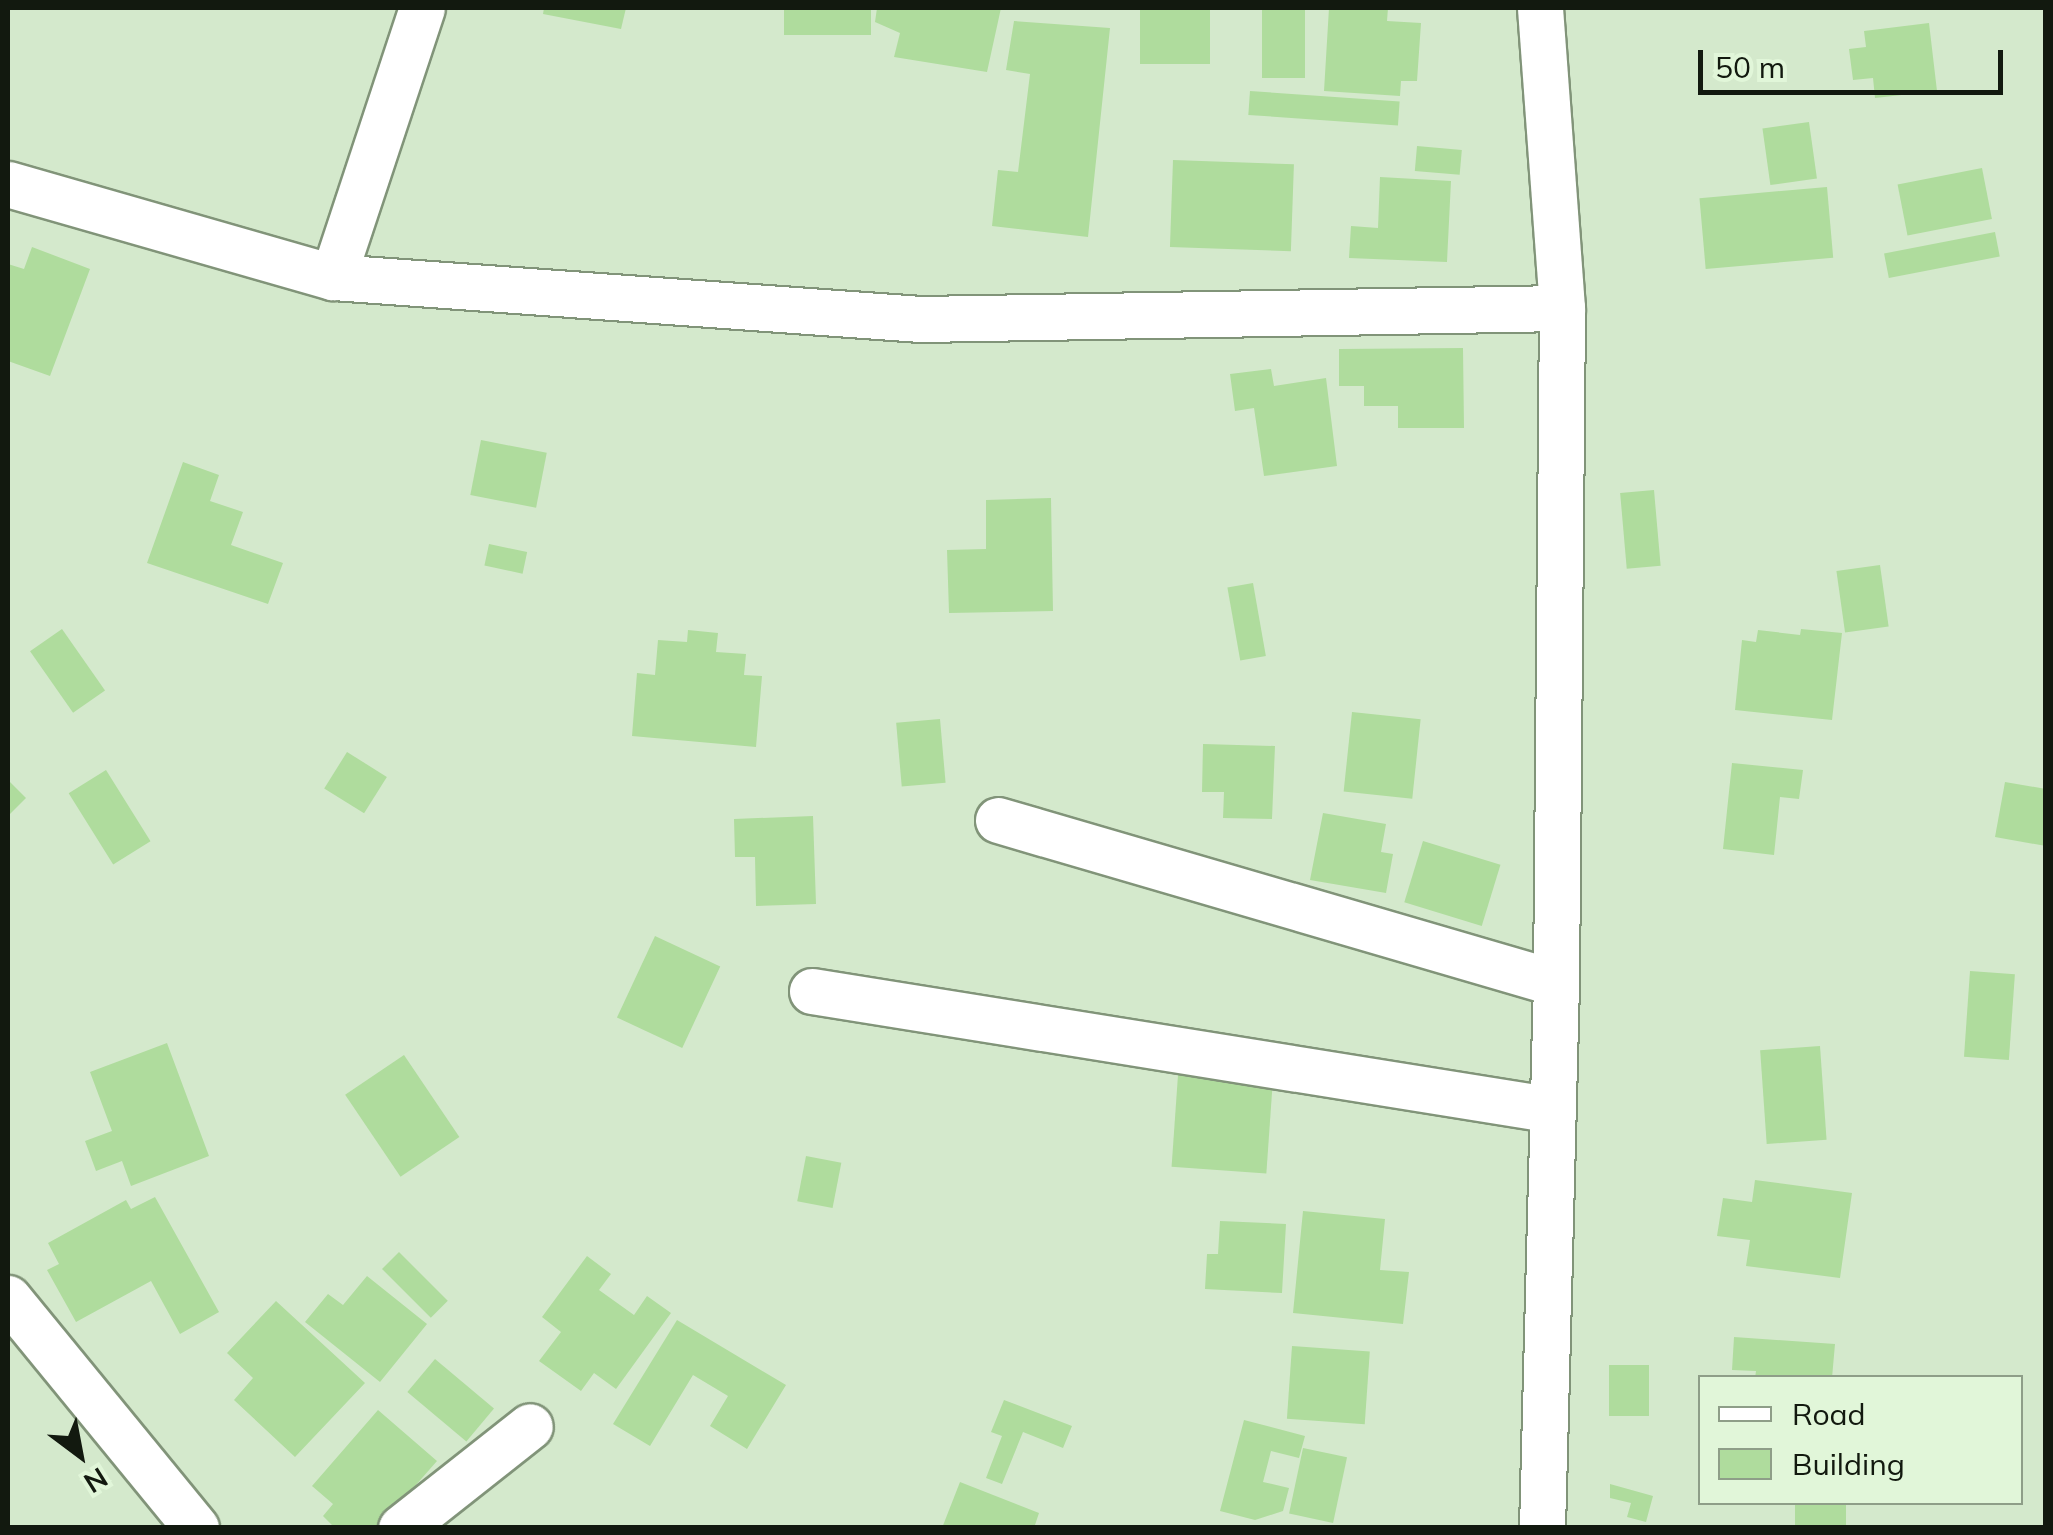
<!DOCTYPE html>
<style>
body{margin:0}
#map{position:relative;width:2053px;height:1535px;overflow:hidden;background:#d4e9cc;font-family:Mulish,sans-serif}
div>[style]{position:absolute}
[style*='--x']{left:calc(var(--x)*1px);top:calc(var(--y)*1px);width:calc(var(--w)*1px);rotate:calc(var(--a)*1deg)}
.building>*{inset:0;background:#afdc9d;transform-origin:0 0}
.roads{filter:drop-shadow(2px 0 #819479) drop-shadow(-2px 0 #819479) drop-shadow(0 2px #819479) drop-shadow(0 -2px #819479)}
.street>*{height:45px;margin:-22.5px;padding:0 22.5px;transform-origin:22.5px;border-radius:22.5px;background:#fff}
span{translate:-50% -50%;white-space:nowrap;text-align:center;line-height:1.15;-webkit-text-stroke:8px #e1f6d9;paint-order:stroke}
.frame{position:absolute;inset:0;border:10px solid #12190f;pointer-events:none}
.legend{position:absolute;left:1698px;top:1375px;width:325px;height:130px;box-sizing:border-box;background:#e1f6d9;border:2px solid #8e9e88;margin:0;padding:12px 18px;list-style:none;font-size:30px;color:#12190f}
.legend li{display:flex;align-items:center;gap:20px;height:50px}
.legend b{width:50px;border:2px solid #8e9e88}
.north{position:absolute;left:30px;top:1405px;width:100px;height:100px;-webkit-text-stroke:8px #e1f6d9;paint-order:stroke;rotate:148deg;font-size:28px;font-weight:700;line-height:40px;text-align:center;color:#12190f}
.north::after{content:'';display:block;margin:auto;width:35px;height:45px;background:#12190f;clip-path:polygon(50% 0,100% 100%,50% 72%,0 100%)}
.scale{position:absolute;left:1698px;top:50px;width:305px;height:45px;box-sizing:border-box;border:5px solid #12190f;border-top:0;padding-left:12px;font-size:30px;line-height:35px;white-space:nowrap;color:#12190f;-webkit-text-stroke:8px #e1f6d9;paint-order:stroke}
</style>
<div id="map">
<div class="building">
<div style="clip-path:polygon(544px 8px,626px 8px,621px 29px,543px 14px)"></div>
<div style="left:784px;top:8px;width:87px;height:27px"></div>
<div style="clip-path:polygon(877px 8px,1001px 8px,987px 72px,894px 57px,900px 33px,875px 22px)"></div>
<div style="left:1140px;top:8px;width:70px;height:56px"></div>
<div style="left:1262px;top:8px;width:43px;height:70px"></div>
<div style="clip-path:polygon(1329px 8px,1388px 8px,1387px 21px,1421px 23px,1417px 81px,1401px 81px,1400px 96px,1324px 91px)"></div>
<div style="clip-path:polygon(1014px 21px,1110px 28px,1088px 237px,992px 226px,998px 170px,1018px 172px,1030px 74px,1006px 70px)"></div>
<div style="clip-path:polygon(1929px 23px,1937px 91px,1875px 98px,1873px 78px,1853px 80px,1849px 49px,1866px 47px,1864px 31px)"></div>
<div style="left:1250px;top:91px;width:150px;height:24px;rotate:4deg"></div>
<div style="left:1809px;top:122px;width:57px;height:47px;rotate:82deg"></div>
<div style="left:1417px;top:146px;width:45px;height:25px;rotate:5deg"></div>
<div style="left:1173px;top:160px;width:121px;height:87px;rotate:2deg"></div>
<div style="left:1982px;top:168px;width:52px;height:86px;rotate:79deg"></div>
<div style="clip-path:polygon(1380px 177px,1451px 181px,1447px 262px,1349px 258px,1351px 226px,1378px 228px)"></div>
<div style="left:1827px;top:187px;width:71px;height:128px;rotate:85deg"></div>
<div style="left:1995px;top:232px;width:25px;height:113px;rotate:79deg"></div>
<div style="clip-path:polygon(32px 247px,90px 269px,50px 376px,8px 361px,8px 264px,24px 269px)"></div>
<div style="clip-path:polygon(1463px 348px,1464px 428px,1398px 428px,1398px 406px,1364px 406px,1364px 386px,1339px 386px,1339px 349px)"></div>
<div style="clip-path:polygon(1271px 369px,1274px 386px,1326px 378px,1337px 466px,1264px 476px,1254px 408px,1235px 411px,1230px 374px)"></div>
<div style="left:481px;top:440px;width:67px;height:56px;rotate:11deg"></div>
<div style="clip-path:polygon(183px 462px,219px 475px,210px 501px,243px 512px,231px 545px,283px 563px,268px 604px,147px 563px)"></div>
<div style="left:1654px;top:490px;width:76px;height:34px;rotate:85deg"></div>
<div style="clip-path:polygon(1051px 498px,1053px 611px,949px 613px,947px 550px,986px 549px,986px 500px)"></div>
<div style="left:489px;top:544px;width:39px;height:22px;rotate:12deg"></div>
<div style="left:1880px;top:565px;width:62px;height:44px;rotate:82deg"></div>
<div style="left:1253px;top:583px;width:74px;height:26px;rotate:80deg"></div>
<div style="left:62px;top:629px;width:75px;height:39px;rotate:55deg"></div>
<div style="clip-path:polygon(1801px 629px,1842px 633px,1832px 720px,1735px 710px,1742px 640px,1756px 642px,1758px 630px,1800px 635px)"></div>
<div style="clip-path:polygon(688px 630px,718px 633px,716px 652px,746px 654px,744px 675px,762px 676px,756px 747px,632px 736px,637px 673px,655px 675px,658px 640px,687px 642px)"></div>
<div style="left:1352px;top:712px;width:69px;height:80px;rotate:6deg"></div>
<div style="left:940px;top:719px;width:64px;height:44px;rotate:85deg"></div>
<div style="clip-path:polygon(1203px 744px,1275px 746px,1272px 819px,1223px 818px,1224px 792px,1202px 792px)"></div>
<div style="left:347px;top:752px;width:47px;height:43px;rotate:32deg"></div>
<div style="clip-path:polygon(1732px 763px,1803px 770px,1799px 799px,1780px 797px,1774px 855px,1723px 849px)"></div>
<div style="left:106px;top:770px;width:84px;height:44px;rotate:58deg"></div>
<div style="clip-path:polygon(8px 780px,26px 798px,8px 816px)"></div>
<div style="clip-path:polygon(2005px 782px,2046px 789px,2046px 846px,1995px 837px)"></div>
<div style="clip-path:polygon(1323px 813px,1386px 824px,1381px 852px,1393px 854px,1386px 893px,1310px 880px)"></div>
<div style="clip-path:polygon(813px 816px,816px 904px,756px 906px,755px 857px,735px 857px,734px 819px)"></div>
<div style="left:1423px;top:841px;width:81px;height:64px;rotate:17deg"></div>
<div style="left:655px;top:936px;width:72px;height:90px;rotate:25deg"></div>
<div style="left:1970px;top:971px;width:45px;height:86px;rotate:4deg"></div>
<div style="clip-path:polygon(167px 1043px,209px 1156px,131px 1186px,122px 1161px,96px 1171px,85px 1141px,112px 1131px,90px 1072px)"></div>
<div style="left:1820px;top:1046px;width:94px;height:60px;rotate:86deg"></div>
<div style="left:404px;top:1055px;width:99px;height:71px;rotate:56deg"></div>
<div style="left:1178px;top:1075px;width:95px;height:92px;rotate:4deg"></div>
<div style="left:806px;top:1156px;width:36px;height:46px;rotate:11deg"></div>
<div style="clip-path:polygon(1755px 1180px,1852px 1193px,1840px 1278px,1746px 1266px,1750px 1240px,1717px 1236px,1723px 1198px,1752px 1202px)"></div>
<div style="clip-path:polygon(155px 1197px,219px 1312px,180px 1334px,151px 1281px,76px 1322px,47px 1270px,59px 1264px,48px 1243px,126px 1200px,131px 1209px)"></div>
<div style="clip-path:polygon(1303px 1211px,1385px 1219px,1380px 1270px,1409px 1272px,1403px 1324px,1293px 1313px)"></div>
<div style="clip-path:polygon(1220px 1221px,1286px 1224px,1282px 1293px,1205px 1289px,1207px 1254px,1218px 1254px)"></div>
<div style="left:399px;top:1252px;width:69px;height:24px;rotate:45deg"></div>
<div style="clip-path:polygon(587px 1256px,611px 1274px,599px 1290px,634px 1315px,647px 1296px,671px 1313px,616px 1389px,594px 1373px,581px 1391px,539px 1361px,561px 1332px,542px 1317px)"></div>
<div style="clip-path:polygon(367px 1276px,427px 1324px,380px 1382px,305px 1322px,328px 1294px,343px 1305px)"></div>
<div style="clip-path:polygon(276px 1301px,365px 1383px,295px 1457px,234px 1400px,253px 1378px,227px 1353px)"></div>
<div style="clip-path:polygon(677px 1320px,786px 1385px,747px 1449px,710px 1426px,728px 1396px,693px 1375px,650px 1446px,613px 1424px)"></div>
<div style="clip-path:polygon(1734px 1337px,1835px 1344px,1832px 1378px,1755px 1378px,1756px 1371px,1732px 1370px)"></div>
<div style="left:1292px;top:1346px;width:78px;height:73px;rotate:4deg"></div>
<div style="left:435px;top:1359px;width:77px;height:43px;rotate:40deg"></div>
<div style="left:1609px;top:1365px;width:40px;height:51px"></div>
<div style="clip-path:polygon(1004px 1400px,1072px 1426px,1063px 1448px,1023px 1432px,1002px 1484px,986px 1478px,1002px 1436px,991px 1432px)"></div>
<div style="clip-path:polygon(378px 1410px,437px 1461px,378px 1528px,335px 1528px,323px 1516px,333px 1504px,312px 1486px)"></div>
<div style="clip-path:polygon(1244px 1420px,1305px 1436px,1299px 1458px,1271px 1451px,1263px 1482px,1289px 1488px,1283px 1511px,1255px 1520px,1220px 1511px)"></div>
<div style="left:1303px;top:1448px;width:45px;height:67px;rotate:12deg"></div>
<div style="clip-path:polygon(960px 1482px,1039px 1513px,1034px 1528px,942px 1528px)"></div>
<div style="clip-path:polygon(1610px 1484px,1653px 1496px,1646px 1522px,1627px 1517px,1631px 1503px,1610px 1498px)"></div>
<div style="left:1795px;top:1502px;width:51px;height:26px"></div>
</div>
<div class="roads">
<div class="street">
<div style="--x:1540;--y:8;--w:301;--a:85.8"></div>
<div style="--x:1562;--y:308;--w:675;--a:90.51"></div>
<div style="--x:1556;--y:983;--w:545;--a:91.47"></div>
<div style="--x:8;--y:184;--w:338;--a:16"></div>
<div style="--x:333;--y:277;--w:589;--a:4.09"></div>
<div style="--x:920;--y:319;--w:642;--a:-0.98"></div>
<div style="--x:333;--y:277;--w:283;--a:-71.7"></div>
<div style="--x:998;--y:820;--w:581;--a:16.28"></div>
<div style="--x:812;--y:991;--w:750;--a:9.12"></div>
<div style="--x:8;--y:1298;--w:297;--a:50.7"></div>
<div style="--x:401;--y:1528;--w:164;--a:-38.3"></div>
</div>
</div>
<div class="frame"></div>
<ul class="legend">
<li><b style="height:12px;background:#fff"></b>Road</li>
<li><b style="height:28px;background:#afdc9d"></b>Building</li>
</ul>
<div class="north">N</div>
<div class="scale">50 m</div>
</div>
